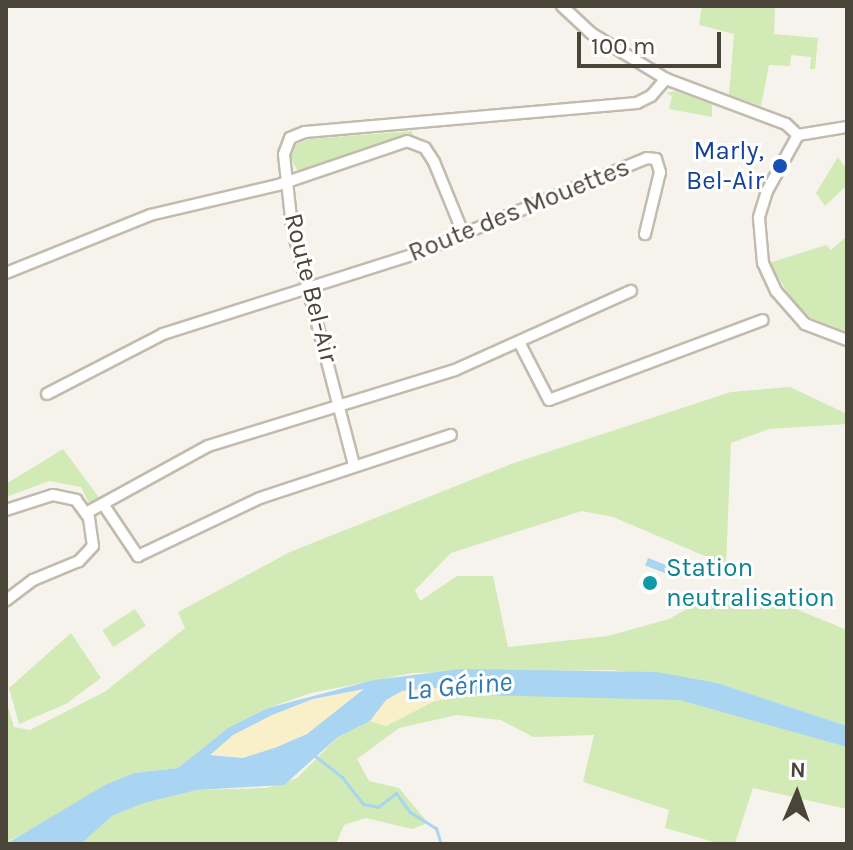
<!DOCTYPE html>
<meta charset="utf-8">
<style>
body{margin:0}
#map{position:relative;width:853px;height:850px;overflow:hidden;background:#f6f3ec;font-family:Karla,sans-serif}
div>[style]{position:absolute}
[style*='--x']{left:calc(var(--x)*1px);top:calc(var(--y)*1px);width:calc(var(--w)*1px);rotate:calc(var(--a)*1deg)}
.green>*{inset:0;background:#d2eab5;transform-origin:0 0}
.sand>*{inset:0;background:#f9efc9}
.water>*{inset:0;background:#a9d4f2;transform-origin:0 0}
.stream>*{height:3px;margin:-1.5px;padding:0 1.5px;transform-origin:1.5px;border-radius:1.5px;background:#a9d4f2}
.roads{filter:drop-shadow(2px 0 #c2bbae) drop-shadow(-2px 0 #c2bbae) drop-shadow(0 2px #c2bbae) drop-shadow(0 -2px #c2bbae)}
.minor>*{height:10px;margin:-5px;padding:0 5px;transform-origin:5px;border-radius:5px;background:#fff}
.dots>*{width:22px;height:22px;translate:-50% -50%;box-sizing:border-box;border:4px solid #fff;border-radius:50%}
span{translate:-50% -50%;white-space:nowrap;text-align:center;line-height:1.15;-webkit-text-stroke:6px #fff;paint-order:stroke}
.transit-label{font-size:26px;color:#164399}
.right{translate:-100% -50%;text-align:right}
.street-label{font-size:26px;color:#4b4439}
.culture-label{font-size:26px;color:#0d838f}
.left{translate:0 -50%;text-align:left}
.water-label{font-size:28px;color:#2e7ab2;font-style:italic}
.frame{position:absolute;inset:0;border:8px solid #4b4439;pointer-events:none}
.north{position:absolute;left:757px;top:754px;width:80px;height:80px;-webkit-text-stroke:6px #fff;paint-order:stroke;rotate:2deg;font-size:22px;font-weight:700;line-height:32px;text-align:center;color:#4b4439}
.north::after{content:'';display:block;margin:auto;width:28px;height:36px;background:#4b4439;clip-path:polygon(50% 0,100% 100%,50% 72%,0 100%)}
.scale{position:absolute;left:577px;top:32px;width:144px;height:36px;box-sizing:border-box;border:4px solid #4b4439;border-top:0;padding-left:10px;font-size:24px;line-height:28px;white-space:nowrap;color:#4b4439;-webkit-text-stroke:6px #fff;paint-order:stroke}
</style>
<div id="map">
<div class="green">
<div style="clip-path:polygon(702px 6px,775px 6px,774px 34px,818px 38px,815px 69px,810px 69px,811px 57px,791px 55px,790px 66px,769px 65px,761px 106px,729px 95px,734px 34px,699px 25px)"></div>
<div style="clip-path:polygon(675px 91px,712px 104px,712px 117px,669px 109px,672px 96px,666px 93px)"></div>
<div style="clip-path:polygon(412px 131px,413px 137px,394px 138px,305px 171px,297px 170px,291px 158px,295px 145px,310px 139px)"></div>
<div style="clip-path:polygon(838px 157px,847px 170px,847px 185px,825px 206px,816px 193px)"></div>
<div style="clip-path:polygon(847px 236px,847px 332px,811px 318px,795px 304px,769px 263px,826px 245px,831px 250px)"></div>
<div style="clip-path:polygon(790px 387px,845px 413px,847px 424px,769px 429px,731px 443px,726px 565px,613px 517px,582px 511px,451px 553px,415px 590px,420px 601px,457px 576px,493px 576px,508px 647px,608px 636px,669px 619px,715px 593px,751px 607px,779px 602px,847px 630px,847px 726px,717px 683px,613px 670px,412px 673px,311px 693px,268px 708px,228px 728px,178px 768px,134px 773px,6px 843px,6px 700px,14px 727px,30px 730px,106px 691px,185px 628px,178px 612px,290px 552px,511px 464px,731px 392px)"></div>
<div style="clip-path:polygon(63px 449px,100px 499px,90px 505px,81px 487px,49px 481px,6px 497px,6px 484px)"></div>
<div style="left:135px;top:609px;width:20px;height:39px;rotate:57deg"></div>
<div style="clip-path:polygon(71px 633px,101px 678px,66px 704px,19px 724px,9px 688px)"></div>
<div style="clip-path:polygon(463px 694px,627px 696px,680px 700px,734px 712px,847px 747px,847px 809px,753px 788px,735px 843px,714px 842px,665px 828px,669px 810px,583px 782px,594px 735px,533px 737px,501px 720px,457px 715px,399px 728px,357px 759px,369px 781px,399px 788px,428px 823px,412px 829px,366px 818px,344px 825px,336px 844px,81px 844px,112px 816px,144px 803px,197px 790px,267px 788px,297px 778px,338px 737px,370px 721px,386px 726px,432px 702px)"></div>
</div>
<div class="sand">
<div style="clip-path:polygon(436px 687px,463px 694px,432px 702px,386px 726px,370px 721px,386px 700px,402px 691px)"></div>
<div style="clip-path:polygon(366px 689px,307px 734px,277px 747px,243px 758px,209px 754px,233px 735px,272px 715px,313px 699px)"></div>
</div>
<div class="water">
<div style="left:648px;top:558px;width:36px;height:8px;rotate:21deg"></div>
<div style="clip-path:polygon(evenodd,461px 669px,656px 672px,717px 683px,847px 726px,847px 747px,680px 700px,480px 695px,436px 688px,402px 691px,386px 700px,370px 721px,338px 737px,284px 785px,197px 790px,144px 803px,112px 816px,81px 844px,6px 844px,105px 785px,134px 773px,178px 768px,228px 728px,268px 708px,374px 680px,461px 669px,364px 689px,307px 734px,277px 747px,243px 758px,210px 755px,233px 735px,272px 715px,313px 699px,364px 689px)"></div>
</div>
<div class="stream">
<div style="--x:315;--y:756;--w:34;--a:38"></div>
<div style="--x:342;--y:777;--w:34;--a:52"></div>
<div style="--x:363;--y:804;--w:15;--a:11"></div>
<div style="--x:378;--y:807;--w:23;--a:-38"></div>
<div style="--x:396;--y:793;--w:24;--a:54"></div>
<div style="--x:410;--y:812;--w:31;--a:32"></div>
<div style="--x:436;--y:828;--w:17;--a:73"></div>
</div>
<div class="roads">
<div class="minor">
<div style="--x:562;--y:6;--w:40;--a:43"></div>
<div style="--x:591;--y:33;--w:88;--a:31.5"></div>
<div style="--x:666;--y:79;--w:128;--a:20.6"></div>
<div style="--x:786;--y:124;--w:16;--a:43"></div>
<div style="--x:798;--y:135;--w:64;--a:119"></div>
<div style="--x:767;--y:191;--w:28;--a:107"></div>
<div style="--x:759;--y:218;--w:45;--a:84.9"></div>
<div style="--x:763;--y:263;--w:31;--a:65"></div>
<div style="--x:776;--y:291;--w:44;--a:48.7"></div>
<div style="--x:805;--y:324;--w:45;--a:20.9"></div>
<div style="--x:798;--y:135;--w:50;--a:-9.3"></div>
<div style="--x:6;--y:273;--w:155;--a:-21.9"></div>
<div style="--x:150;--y:215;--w:131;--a:-13.2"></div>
<div style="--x:278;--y:185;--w:136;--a:-18.8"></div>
<div style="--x:407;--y:141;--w:19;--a:21"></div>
<div style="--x:425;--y:148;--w:17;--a:57"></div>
<div style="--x:434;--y:162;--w:79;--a:67.7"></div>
<div style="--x:519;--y:342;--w:65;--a:62.7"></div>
<div style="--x:549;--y:400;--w:228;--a:-20.5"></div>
<div style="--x:47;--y:394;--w:131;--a:-27.3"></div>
<div style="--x:163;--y:334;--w:261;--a:-17.6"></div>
<div style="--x:412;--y:255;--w:254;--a:-22.4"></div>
<div style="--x:647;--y:158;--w:9;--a:6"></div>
<div style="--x:656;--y:159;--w:14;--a:73"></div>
<div style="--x:660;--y:172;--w:64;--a:103.6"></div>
<div style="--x:354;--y:465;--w:246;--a:-104.6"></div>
<div style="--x:292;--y:227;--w:73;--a:-96.3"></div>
<div style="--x:284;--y:154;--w:17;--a:-69"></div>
<div style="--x:290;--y:138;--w:16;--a:-22"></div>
<div style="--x:305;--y:132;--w:333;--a:-5"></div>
<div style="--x:637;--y:103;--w:16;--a:-27"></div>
<div style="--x:651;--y:96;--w:23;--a:-49"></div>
<div style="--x:103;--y:504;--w:63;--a:56.1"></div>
<div style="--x:138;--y:556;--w:135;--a:-25.4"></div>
<div style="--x:260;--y:498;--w:201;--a:-18.3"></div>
<div style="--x:6;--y:510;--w:49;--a:-17.7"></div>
<div style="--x:53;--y:495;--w:24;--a:12"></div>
<div style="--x:76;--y:500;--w:22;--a:54"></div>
<div style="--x:89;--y:518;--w:28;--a:82"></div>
<div style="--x:93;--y:546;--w:21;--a:133"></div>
<div style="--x:79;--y:561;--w:50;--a:157.6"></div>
<div style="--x:33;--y:580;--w:34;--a:143"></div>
<div style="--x:86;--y:513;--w:139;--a:-28.8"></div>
<div style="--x:208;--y:446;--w:258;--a:-17.1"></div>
<div style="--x:455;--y:370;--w:193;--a:-24.2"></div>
</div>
</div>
<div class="dots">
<div style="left:780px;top:166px;background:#1a4fb4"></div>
<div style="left:650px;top:583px;background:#0f9aa8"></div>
</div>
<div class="transit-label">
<span class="right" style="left:764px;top:166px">Marly,<br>Bel-Air</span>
</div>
<div class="street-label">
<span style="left:519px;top:210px;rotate:-22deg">Route des Mouettes</span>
<span style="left:311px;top:288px;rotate:76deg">Route Bel-Air</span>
</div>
<div class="culture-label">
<span class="left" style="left:666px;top:583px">Station<br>neutralisation</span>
</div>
<div class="water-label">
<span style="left:459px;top:686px;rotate:-5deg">La Gérine</span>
</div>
<div class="frame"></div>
<div class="north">N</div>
<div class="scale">100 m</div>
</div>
